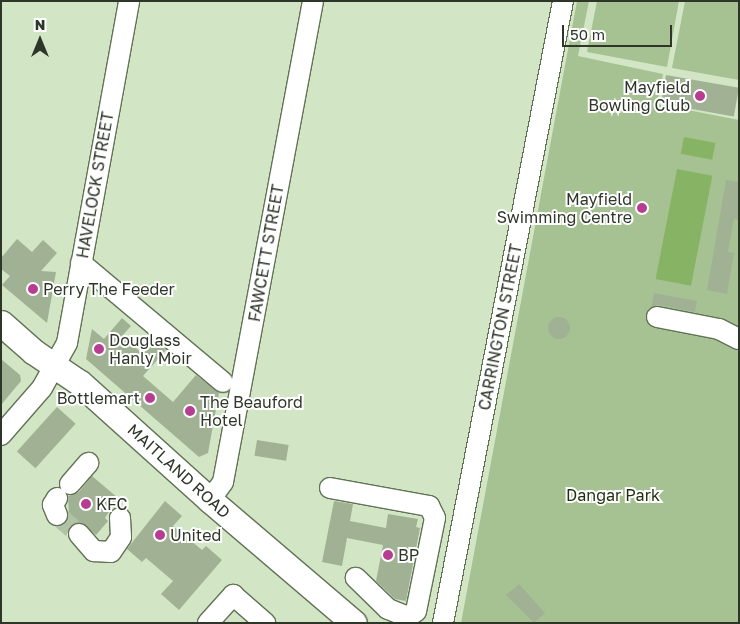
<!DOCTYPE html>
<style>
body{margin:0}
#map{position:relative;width:740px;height:624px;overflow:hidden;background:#d2e6c5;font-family:"Golos Text",sans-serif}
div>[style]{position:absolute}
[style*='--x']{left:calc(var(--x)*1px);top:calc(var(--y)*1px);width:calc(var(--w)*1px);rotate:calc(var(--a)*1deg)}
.green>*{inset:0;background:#a6c292}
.water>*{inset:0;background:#87b364;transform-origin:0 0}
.building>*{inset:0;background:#a0b293;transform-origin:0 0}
.round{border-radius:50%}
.minor-tunnel>*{height:20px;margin-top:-10px;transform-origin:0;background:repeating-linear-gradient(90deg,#b1c3a6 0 20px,transparent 0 30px)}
.roads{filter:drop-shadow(1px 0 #617255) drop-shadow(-1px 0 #617255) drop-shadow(0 1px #617255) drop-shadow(0 -1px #617255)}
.minor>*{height:20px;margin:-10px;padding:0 10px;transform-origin:10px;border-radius:10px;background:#fff}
.major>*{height:25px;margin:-12.5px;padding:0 12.5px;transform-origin:12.5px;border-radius:12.5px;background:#fff}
.dots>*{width:14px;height:14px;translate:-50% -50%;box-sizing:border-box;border:2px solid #fff;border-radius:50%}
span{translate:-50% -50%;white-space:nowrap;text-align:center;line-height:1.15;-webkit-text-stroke:4px #fff;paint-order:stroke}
.poi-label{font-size:16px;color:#2e3629}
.right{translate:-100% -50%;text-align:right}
.left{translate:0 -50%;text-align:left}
.street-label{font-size:16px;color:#2e3629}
.park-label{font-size:16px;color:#1d2f0e}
.frame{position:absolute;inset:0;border:2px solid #2e3629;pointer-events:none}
.north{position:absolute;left:15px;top:15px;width:50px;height:50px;-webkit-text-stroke:4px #fff;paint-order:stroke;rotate:0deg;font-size:14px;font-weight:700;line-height:20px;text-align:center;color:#2e3629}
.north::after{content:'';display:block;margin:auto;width:18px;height:22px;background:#2e3629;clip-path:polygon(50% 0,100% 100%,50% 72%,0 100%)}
.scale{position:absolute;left:562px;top:25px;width:110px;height:22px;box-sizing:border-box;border:2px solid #2e3629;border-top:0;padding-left:6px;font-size:15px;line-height:18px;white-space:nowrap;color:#2e3629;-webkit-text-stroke:4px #fff;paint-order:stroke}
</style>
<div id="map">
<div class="green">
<div style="clip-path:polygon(577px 1px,589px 1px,578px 56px,663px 74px,657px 104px,739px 120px,739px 623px,461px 623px)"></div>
<div style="clip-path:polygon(597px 1px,679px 1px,667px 67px,587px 52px)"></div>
<div style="clip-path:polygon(685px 1px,739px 1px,739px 80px,672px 68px)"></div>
</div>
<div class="water">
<div style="left:684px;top:137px;width:32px;height:17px;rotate:11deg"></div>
<div style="left:677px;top:169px;width:36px;height:112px;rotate:11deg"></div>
</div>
<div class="building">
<div style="left:666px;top:75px;width:74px;height:29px;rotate:10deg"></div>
<div style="clip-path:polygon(726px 180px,739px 182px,739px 220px,734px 219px,728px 252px,734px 253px,727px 294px,707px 290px)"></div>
<div style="clip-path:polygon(17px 239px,32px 252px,43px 240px,57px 253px,41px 271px,56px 272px,47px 323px,2px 285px,10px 276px,1px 269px,1px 258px)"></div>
<div style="clip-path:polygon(654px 293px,697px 301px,695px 312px,659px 305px,651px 307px)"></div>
<div class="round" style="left:548px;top:317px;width:22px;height:22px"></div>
<div style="clip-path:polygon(122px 318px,131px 326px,122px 336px,143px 354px,155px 340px,166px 350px,143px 376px,173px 402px,196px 375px,219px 393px,208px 453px,199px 457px,86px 359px,92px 329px,104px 339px)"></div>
<div style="clip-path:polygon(1px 359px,20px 375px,21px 381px,1px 405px)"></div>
<div style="left:57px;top:407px;width:25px;height:60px;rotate:42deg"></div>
<div style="left:257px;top:440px;width:32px;height:16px;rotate:9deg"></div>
<div style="clip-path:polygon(92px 476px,118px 498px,105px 518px,108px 521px,96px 535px,82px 523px,72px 525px,68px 530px,62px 526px,69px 517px,68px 496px,79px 492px)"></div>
<div style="clip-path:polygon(165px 501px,182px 516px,173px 526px,202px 550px,206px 546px,222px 560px,179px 610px,161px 594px,173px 581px,146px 558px,142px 562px,127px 549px)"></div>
<div style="clip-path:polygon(334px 501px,353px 504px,350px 521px,386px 528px,388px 514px,418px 519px,416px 527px,420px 528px,406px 601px,395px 599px,376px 581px,383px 545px,347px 538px,342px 566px,322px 562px)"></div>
<div style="clip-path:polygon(519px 584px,545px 613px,534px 623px,506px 595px)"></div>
</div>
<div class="minor-tunnel">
<div style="--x:57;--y:515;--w:29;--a:41"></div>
</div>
<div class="roads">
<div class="minor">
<div style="--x:81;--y:263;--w:185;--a:40"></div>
<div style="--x:657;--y:317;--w:63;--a:11"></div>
<div style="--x:719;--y:329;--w:22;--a:27"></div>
<div style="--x:1;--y:435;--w:62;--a:-48.9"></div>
<div style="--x:42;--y:388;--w:51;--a:-60.9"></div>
<div style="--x:67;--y:343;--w:348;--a:-79.7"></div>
<div style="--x:70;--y:484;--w:28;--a:-49"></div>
<div style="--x:330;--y:488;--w:101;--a:10.3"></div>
<div style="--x:429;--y:506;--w:13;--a:63"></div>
<div style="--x:435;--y:518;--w:95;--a:101.5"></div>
<div style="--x:416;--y:611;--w:10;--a:143"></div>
<div style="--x:408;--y:617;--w:22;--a:-158"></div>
<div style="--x:388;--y:609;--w:45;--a:-135.9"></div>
<div style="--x:210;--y:500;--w:22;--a:-54"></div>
<div style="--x:223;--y:482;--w:489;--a:-79.4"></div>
<div style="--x:57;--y:515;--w:11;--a:-112"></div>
<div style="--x:53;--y:505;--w:8;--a:-60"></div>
<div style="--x:79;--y:534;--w:23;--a:49"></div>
<div style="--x:94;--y:551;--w:17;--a:3"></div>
<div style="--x:111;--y:552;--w:18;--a:-56"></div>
<div style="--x:121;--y:537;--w:19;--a:-93"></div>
<div style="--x:208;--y:623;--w:38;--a:-48"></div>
<div style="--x:233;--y:595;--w:43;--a:41.2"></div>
<div style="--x:443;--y:623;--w:633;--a:-79.08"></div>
</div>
<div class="major">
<div style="--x:1;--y:323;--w:44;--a:41.3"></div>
<div style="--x:34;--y:352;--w:55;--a:34"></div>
<div style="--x:80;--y:383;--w:175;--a:42"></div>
<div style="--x:210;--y:500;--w:189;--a:40.5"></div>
</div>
</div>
<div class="dots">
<div style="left:700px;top:96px;background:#b73d90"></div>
<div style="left:642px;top:208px;background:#b73d90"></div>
<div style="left:33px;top:289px;background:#b73d90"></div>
<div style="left:99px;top:349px;background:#b73d90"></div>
<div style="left:150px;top:398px;background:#b73d90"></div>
<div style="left:190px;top:411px;background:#b73d90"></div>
<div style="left:86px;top:504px;background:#b73d90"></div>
<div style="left:160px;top:535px;background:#b73d90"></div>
<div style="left:388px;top:555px;background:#b73d90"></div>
</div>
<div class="poi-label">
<span class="right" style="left:690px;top:96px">Mayfield<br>Bowling Club</span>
<span class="right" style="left:632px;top:208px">Mayfield<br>Swimming Centre</span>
<span class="left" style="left:43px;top:289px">Perry The Feeder</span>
<span class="left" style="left:109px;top:349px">Douglass<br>Hanly Moir</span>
<span class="right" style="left:140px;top:398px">Bottlemart</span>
<span class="left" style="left:200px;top:411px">The Beauford<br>Hotel</span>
<span class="left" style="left:96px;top:504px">KFC</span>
<span class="left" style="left:170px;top:535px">United</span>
<span class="left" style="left:398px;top:555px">BP</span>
</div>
<div class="street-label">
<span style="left:95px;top:185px;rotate:-80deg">HAVELOCK STREET</span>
<span style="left:266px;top:253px;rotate:-80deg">FAWCETT STREET</span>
<span style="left:500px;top:327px;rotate:-79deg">CARRINGTON STREET</span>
<span style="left:179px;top:471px;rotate:42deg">MAITLAND ROAD</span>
</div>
<div class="park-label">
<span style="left:613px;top:495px">Dangar Park</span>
</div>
<div class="frame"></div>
<div class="north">N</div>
<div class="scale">50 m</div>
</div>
